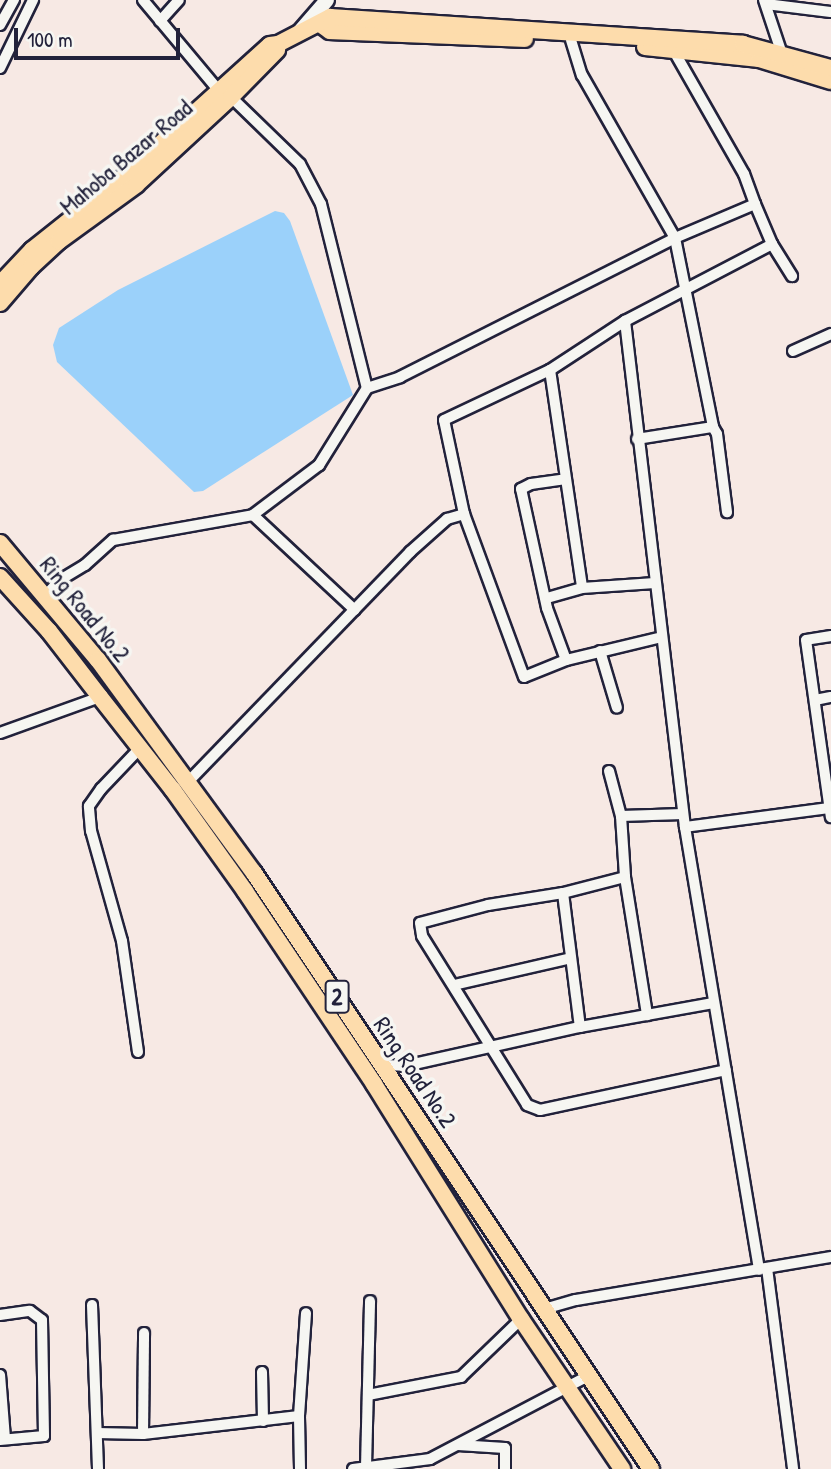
<!DOCTYPE html>
<style>
body{margin:0}
#map{position:relative;width:831px;height:1469px;overflow:hidden;background:#f7e9e4;font-family:"Patrick Hand",sans-serif}
div>[style]{position:absolute}
[style*='--x']{left:calc(var(--x)*1px);top:calc(var(--y)*1px);width:calc(var(--w)*1px);rotate:calc(var(--a)*1deg)}
.water>*{inset:0;background:#9bd1fa}
.roads{filter:drop-shadow(2px 0 #22223b) drop-shadow(-2px 0 #22223b) drop-shadow(0 2px #22223b) drop-shadow(0 -2px #22223b)}
.street>*{height:10px;margin:-5px;padding:0 5px;transform-origin:5px;border-radius:5px;background:#f6f6f2}
.secondary>*{height:14px;margin:-7px;padding:0 7px;transform-origin:7px;border-radius:7px;background:#f6f6f2}
.primary>*{height:16px;margin:-8px;padding:0 8px;transform-origin:8px;border-radius:8px;background:#fddcac}
span{translate:-50% -50%;white-space:nowrap;text-align:center;line-height:1.15;-webkit-text-stroke:7px #f6f6f2;paint-order:stroke}
.shield-label span{padding:2px 5px;background:#f6f6f2;border:2px solid;border-radius:5px;-webkit-text-stroke-width:0}
.shield-label{font-size:23px;color:#22223b;font-weight:700}
.street-label{font-size:24px;color:#22223b}
.scale{position:absolute;left:14px;top:28px;width:166px;height:32px;box-sizing:border-box;border:4px solid #22223b;border-top:0;padding-left:9px;font-size:21px;line-height:24px;white-space:nowrap;color:#22223b;-webkit-text-stroke:5px #f6f6f2;paint-order:stroke}
</style>
<div id="map">
<div class="water">
<div style="clip-path:polygon(275px 211px,284px 213px,290px 221px,353px 395px,203px 491px,194px 492px,57px 362px,53px 345px,59px 328px,118px 290px)"></div>
</div>
<div class="roads">
<div class="street">
<div style="--x:143;--y:0;--w:119;--a:50.1"></div>
<div style="--x:219;--y:91;--w:13;--a:27"></div>
<div style="--x:231;--y:97;--w:96;--a:44.2"></div>
<div style="--x:300;--y:164;--w:45;--a:62.3"></div>
<div style="--x:321;--y:204;--w:190;--a:76"></div>
<div style="--x:367;--y:388;--w:91;--a:121.9"></div>
<div style="--x:319;--y:465;--w:83;--a:142.9"></div>
<div style="--x:764;--y:0;--w:60;--a:71.6"></div>
<div style="--x:766;--y:4;--w:65;--a:7"></div>
<div style="--x:160;--y:21;--w:28;--a:-48"></div>
<div style="--x:0;--y:25;--w:29;--a:-61"></div>
<div style="--x:571;--y:40;--w:37;--a:73"></div>
<div style="--x:582;--y:75;--w:188;--a:60.3"></div>
<div style="--x:675;--y:238;--w:193;--a:78.6"></div>
<div style="--x:713;--y:427;--w:8;--a:60"></div>
<div style="--x:717;--y:434;--w:79;--a:82.7"></div>
<div style="--x:0;--y:68;--w:76;--a:-64.1"></div>
<div style="--x:772;--y:244;--w:38;--a:58"></div>
<div style="--x:625;--y:321;--w:510;--a:83.24"></div>
<div style="--x:685;--y:827;--w:449;--a:80.5"></div>
<div style="--x:793;--y:351;--w:42;--a:-24.1"></div>
<div style="--x:550;--y:370;--w:220;--a:81.6"></div>
<div style="--x:367;--y:388;--w:35;--a:-18"></div>
<div style="--x:400;--y:377;--w:308;--a:-26.8"></div>
<div style="--x:675;--y:238;--w:87;--a:-23"></div>
<div style="--x:755;--y:204;--w:32;--a:-110"></div>
<div style="--x:744;--y:174;--w:145;--a:-119.7"></div>
<div style="--x:637;--y:439;--w:77;--a:-9"></div>
<div style="--x:46;--y:595;--w:21;--a:-47"></div>
<div style="--x:60;--y:580;--w:29;--a:-31"></div>
<div style="--x:85;--y:565;--w:38;--a:-42"></div>
<div style="--x:113;--y:540;--w:142;--a:-10.1"></div>
<div style="--x:253;--y:515;--w:139;--a:43"></div>
<div style="--x:547;--y:598;--w:36;--a:-16"></div>
<div style="--x:582;--y:588;--w:73;--a:-3.9"></div>
<div style="--x:831;--y:636;--w:25;--a:171"></div>
<div style="--x:806;--y:640;--w:179;--a:82"></div>
<div style="--x:662;--y:637;--w:99;--a:166.5"></div>
<div style="--x:566;--y:660;--w:45;--a:158"></div>
<div style="--x:524;--y:677;--w:174;--a:-110.2"></div>
<div style="--x:464;--y:514;--w:96;--a:-102"></div>
<div style="--x:444;--y:420;--w:117;--a:-25.3"></div>
<div style="--x:550;--y:370;--w:90;--a:-33.2"></div>
<div style="--x:625;--y:321;--w:166;--a:-27.6"></div>
<div style="--x:772;--y:244;--w:43;--a:-113"></div>
<div style="--x:600;--y:651;--w:59;--a:73.4"></div>
<div style="--x:566;--y:660;--w:55;--a:-110.1"></div>
<div style="--x:547;--y:608;--w:122;--a:-102.3"></div>
<div style="--x:521;--y:489;--w:11;--a:-27"></div>
<div style="--x:531;--y:484;--w:35;--a:-8"></div>
<div style="--x:815;--y:700;--w:16;--a:-11"></div>
<div style="--x:0;--y:733;--w:106;--a:-19.8"></div>
<div style="--x:609;--y:771;--w:47;--a:75.1"></div>
<div style="--x:621;--y:816;--w:61;--a:86.2"></div>
<div style="--x:625;--y:877;--w:140;--a:80.9"></div>
<div style="--x:188;--y:782;--w:320;--a:-46"></div>
<div style="--x:410;--y:552;--w:50;--a:-41.7"></div>
<div style="--x:447;--y:519;--w:18;--a:-16"></div>
<div style="--x:621;--y:816;--w:62;--a:-1.8"></div>
<div style="--x:685;--y:827;--w:146;--a:-7.5"></div>
<div style="--x:625;--y:877;--w:64;--a:165.5"></div>
<div style="--x:563;--y:893;--w:76;--a:170.9"></div>
<div style="--x:488;--y:905;--w:70;--a:165.2"></div>
<div style="--x:420;--y:923;--w:13;--a:81"></div>
<div style="--x:422;--y:936;--w:199;--a:58.1"></div>
<div style="--x:527;--y:1105;--w:14;--a:21"></div>
<div style="--x:540;--y:1110;--w:190;--a:-12.1"></div>
<div style="--x:563;--y:893;--w:135;--a:82.8"></div>
<div style="--x:454;--y:985;--w:120;--a:-13"></div>
<div style="--x:138;--y:1052;--w:112;--a:-98.2"></div>
<div style="--x:122;--y:941;--w:114;--a:-105.7"></div>
<div style="--x:91;--y:831;--w:25;--a:-95"></div>
<div style="--x:89;--y:806;--w:21;--a:-55"></div>
<div style="--x:101;--y:789;--w:57;--a:-46.4"></div>
<div style="--x:382;--y:1065;--w:23;--a:2"></div>
<div style="--x:405;--y:1066;--w:179;--a:-12.6"></div>
<div style="--x:580;--y:1027;--w:136;--a:-10.2"></div>
<div style="--x:767;--y:1268;--w:203;--a:82.6"></div>
<div style="--x:92;--y:1305;--w:164;--a:87.9"></div>
<div style="--x:544;--y:1309;--w:33;--a:-16"></div>
<div style="--x:576;--y:1300;--w:259;--a:-9.6"></div>
<div style="--x:0;--y:1315;--w:30;--a:-8"></div>
<div style="--x:30;--y:1311;--w:15;--a:37"></div>
<div style="--x:42;--y:1320;--w:116;--a:89"></div>
<div style="--x:44;--y:1436;--w:44;--a:174.8"></div>
<div style="--x:262;--y:1372;--w:49;--a:88.8"></div>
<div style="--x:0;--y:1375;--w:64;--a:85.5"></div>
<div style="--x:368;--y:1395;--w:95;--a:-11"></div>
<div style="--x:461;--y:1377;--w:83;--a:-44"></div>
<div style="--x:97;--y:1433;--w:46;--a:1.2"></div>
<div style="--x:143;--y:1434;--w:157;--a:-6.6"></div>
<div style="--x:143;--y:1434;--w:101;--a:-89.4"></div>
<div style="--x:458;--y:1445;--w:47;--a:3.7"></div>
<div style="--x:505;--y:1448;--w:21;--a:90"></div>
<div style="--x:366;--y:1467;--w:166;--a:-88.6"></div>
<div style="--x:300;--y:1469;--w:53;--a:-91.1"></div>
<div style="--x:299;--y:1416;--w:103;--a:-86.1"></div>
<div style="--x:353;--y:1469;--w:78;--a:-7.4"></div>
<div style="--x:430;--y:1459;--w:178;--a:-27.7"></div>
</div>
<div class="secondary">
<div style="--x:300;--y:31;--w:41;--a:-48.9"></div>
</div>
<div class="primary">
<div style="--x:320;--y:24;--w:12;--a:35"></div>
<div style="--x:330;--y:31;--w:195;--a:2.3"></div>
<div style="--x:645;--y:47;--w:115;--a:6"></div>
<div style="--x:759;--y:59;--w:75;--a:17"></div>
<div style="--x:0;--y:284;--w:47;--a:-46.7"></div>
<div style="--x:32;--y:250;--w:119;--a:-38.5"></div>
<div style="--x:125;--y:176;--w:195;--a:-42.1"></div>
<div style="--x:270;--y:45;--w:8;--a:-7"></div>
<div style="--x:278;--y:44;--w:59;--a:-27.4"></div>
<div style="--x:330;--y:17;--w:414;--a:3.7"></div>
<div style="--x:743;--y:44;--w:91;--a:15.3"></div>
<div style="--x:0;--y:303;--w:48;--a:-49.3"></div>
<div style="--x:31;--y:267;--w:38;--a:-43"></div>
<div style="--x:59;--y:241;--w:95;--a:-36"></div>
<div style="--x:136;--y:185;--w:129;--a:-42.8"></div>
<div style="--x:231;--y:97;--w:66;--a:-45.6"></div>
<div style="--x:0;--y:543;--w:153;--a:50.1"></div>
<div style="--x:98;--y:660;--w:264;--a:53.8"></div>
<div style="--x:254;--y:873;--w:716;--a:56.33"></div>
<div style="--x:0;--y:577;--w:73;--a:47.8"></div>
<div style="--x:49;--y:631;--w:83;--a:52.3"></div>
<div style="--x:100;--y:697;--w:118;--a:51.9"></div>
<div style="--x:173;--y:790;--w:124;--a:54.5"></div>
<div style="--x:245;--y:891;--w:232;--a:56.2"></div>
<div style="--x:374;--y:1084;--w:277;--a:58"></div>
<div style="--x:521;--y:1319;--w:181;--a:56"></div>
</div>
</div>
<div class="shield-label">
<span style="left:337px;top:997px">2</span>
</div>
<div class="street-label">
<span style="left:126px;top:157px;rotate:-40deg">Mahoba Bazar Road</span>
<span style="left:85px;top:609px;rotate:51deg">Ring Road No.2</span>
<span style="left:415px;top:1072px;rotate:56deg">Ring Road No.2</span>
</div>
<div class="scale">100 m</div>
</div>
